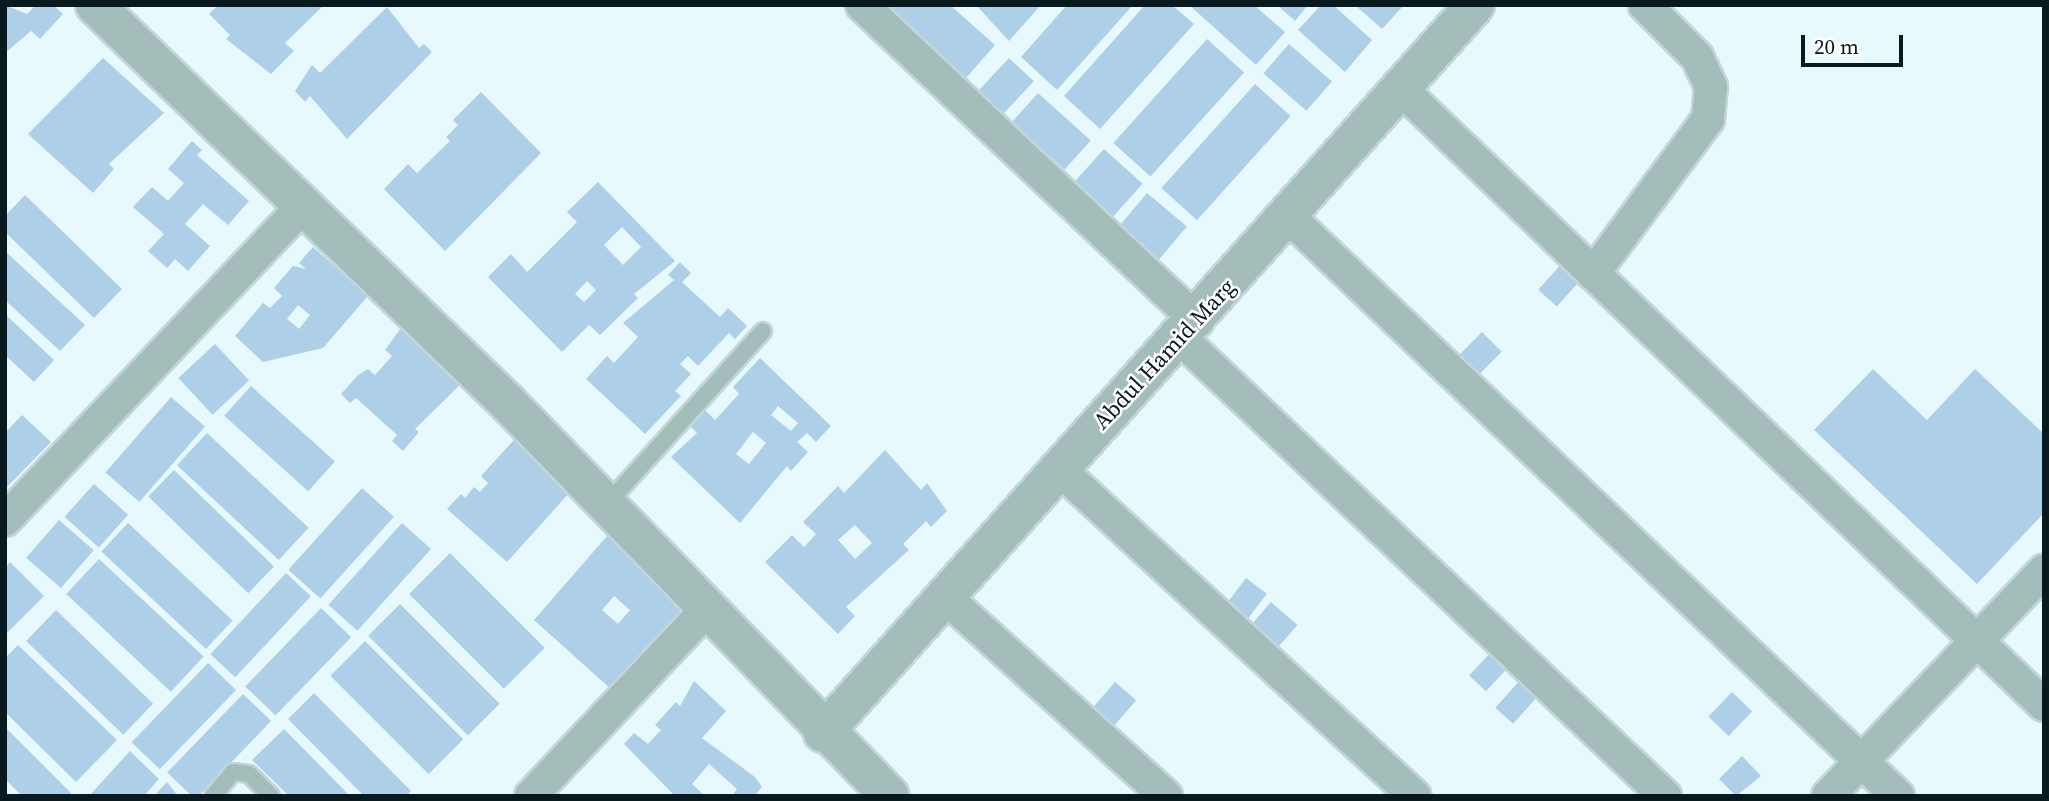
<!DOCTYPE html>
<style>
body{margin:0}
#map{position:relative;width:2049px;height:801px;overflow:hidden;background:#e7f9fd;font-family:"Source Serif 4",serif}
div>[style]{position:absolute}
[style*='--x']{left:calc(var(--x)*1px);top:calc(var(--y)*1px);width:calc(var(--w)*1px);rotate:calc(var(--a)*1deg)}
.building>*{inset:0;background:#adcfe7;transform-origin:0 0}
.roads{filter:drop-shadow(2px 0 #c3d5d9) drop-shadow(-2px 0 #c3d5d9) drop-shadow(0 2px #c3d5d9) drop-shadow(0 -2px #c3d5d9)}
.service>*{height:16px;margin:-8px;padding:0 8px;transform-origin:8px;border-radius:8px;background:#a3bdba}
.minor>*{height:32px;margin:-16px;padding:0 16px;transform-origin:16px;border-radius:16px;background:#a3bdba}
.tertiary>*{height:38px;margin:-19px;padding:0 19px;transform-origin:19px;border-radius:19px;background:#a3bdba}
span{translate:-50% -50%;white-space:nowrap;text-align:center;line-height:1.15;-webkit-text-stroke:5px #fff;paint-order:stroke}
.street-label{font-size:23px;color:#081a1e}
.frame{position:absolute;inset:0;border:7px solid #081a1e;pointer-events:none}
.scale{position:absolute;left:1801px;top:35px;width:102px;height:32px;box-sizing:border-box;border:4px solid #081a1e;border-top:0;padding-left:9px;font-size:21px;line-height:24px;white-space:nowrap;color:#081a1e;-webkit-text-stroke:5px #fff;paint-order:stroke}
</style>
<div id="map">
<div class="building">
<div style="clip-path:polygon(5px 5px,27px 14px,36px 5px,53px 5px,63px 14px,40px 39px,31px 31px,5px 53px)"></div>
<div style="clip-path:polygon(218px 5px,324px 5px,285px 43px,294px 51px,271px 74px,226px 39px,230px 35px,209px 14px)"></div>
<div style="clip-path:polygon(950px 5px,995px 45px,966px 78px,886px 7px)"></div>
<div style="clip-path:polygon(976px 5px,1041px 5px,1009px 41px)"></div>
<div style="clip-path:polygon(1067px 5px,1133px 5px,1057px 90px,1021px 57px)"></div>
<div style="clip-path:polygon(1145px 5px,1172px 5px,1194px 24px,1100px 129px,1064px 96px)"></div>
<div style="clip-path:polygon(1189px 5px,1254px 5px,1285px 32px,1256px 65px)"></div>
<div style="clip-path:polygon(1277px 5px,1308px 5px,1295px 21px)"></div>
<div style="clip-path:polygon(1321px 5px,1333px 5px,1372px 40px,1345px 72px,1298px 30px)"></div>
<div style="clip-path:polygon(1355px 5px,1404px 5px,1382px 29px)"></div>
<div style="clip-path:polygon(387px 7px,419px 48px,424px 44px,432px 52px,347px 139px,310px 96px,305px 102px,295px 91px,312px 65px,320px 73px)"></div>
<div style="left:1207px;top:39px;width:50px;height:140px;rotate:42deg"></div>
<div style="left:1289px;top:44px;width:57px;height:39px;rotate:41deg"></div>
<div style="clip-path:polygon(103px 58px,164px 113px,109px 164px,114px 169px,93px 193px,28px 134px)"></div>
<div style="left:1009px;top:58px;width:34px;height:47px;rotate:43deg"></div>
<div style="left:1255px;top:84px;width:48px;height:140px;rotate:42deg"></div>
<div style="clip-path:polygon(481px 92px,541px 153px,445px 251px,384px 189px,408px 164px,417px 173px,450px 141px,446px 137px,458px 125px,453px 120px)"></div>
<div style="left:1038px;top:93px;width:71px;height:39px;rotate:42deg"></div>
<div style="clip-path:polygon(192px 141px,202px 150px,197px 155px,249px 201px,228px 225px,203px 204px,185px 224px,210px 246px,188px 271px,175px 259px,167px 268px,148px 251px,164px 234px,133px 207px,152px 187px,168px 201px,184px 183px,168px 169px)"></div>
<div style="left:1104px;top:149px;width:52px;height:44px;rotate:42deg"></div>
<div style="clip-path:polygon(evenodd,598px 182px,675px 261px,634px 294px,638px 298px,600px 335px,589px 325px,562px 352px,488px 277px,511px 254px,527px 272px,577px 222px,567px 212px,598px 182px,622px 227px,641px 247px,623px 265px,604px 245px,622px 227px,598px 182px,587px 281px,596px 290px,584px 302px,575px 294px,587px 281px)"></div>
<div style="left:1147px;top:193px;width:52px;height:43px;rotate:40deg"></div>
<div style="clip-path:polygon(25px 195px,122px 289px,94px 318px,5px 232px,5px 216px)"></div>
<div style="clip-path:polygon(evenodd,313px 247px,368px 296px,323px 348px,263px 362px,235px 336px,263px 303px,270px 308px,282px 296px,274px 288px,293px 266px,306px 269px,299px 263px,313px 247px,298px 305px,310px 315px,299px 329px,287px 319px,298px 305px)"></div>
<div style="clip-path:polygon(5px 251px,85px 325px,60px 351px,5px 300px)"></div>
<div style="left:1565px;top:260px;width:25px;height:40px;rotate:42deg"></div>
<div style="clip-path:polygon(680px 262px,691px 273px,682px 282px,720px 317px,728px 308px,747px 326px,735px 339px,729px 333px,698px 366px,688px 356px,680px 364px,691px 374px,675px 391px,681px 396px,645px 434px,586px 379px,607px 356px,614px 363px,638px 337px,623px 323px,674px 280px,668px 275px)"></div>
<div style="clip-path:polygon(5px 314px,54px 360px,34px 382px,5px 355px)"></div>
<div style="clip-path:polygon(406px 321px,474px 371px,415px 429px,419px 432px,403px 451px,392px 441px,397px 435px,356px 398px,350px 403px,341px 394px,358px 375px,368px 369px,375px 375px,392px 356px,385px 350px)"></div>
<div style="left:1482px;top:332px;width:28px;height:41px;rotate:45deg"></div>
<div style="left:215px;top:344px;width:50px;height:50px;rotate:47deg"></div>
<div style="clip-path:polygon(evenodd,760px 358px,831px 426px,816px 442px,807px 433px,797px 442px,808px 452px,791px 471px,787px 466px,740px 523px,671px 457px,697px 433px,689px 425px,704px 409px,715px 420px,739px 394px,733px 387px,760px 358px,778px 406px,798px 423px,791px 431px,771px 415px,778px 406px,760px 358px,753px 432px,766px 443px,749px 464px,736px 454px,753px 432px)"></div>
<div style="clip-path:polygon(1873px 369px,1927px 420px,1975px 369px,2044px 434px,2044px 513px,1977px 584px,1814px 430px)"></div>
<div style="left:251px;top:386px;width:113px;height:40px;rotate:42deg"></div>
<div style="left:171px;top:397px;width:45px;height:100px;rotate:41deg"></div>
<div style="clip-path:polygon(22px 415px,51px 442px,5px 489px,5px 433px)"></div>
<div style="left:207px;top:433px;width:139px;height:44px;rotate:43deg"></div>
<div style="clip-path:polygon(514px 440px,571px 491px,507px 562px,447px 509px,461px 494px,465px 498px,474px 487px,480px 492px,488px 483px,481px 476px)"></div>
<div style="clip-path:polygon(evenodd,885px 450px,921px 490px,927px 483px,947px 511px,931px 527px,926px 521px,903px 544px,909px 550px,846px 607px,855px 616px,838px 634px,765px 562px,792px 535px,804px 547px,816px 534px,803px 522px,838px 486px,844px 493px,885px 450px,855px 525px,872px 543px,855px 559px,838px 540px,855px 525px)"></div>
<div style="left:174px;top:470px;width:139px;height:37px;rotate:44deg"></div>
<div style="left:94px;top:484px;width:46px;height:44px;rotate:42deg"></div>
<div style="left:362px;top:488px;width:43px;height:110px;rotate:42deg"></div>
<div style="left:59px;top:520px;width:46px;height:50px;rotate:41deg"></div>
<div style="left:128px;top:523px;width:143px;height:39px;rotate:43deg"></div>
<div style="left:402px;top:523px;width:39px;height:110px;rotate:42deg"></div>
<div style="clip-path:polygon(evenodd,608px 535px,684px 609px,612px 690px,534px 620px,608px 535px,614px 596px,630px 610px,618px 624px,602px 610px,614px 596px)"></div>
<div style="left:450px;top:553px;width:134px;height:58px;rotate:45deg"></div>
<div style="left:99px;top:559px;width:143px;height:48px;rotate:43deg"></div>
<div style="clip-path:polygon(10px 562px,44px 596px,5px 635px,5px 568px)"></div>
<div style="left:286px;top:573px;width:34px;height:111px;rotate:43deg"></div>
<div style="left:1246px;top:578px;width:26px;height:39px;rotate:37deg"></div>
<div style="left:1271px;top:602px;width:35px;height:31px;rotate:41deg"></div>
<div style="left:400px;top:604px;width:141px;height:45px;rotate:45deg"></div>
<div style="left:321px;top:608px;width:42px;height:109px;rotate:44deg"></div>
<div style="left:56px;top:610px;width:135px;height:43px;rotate:44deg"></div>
<div style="left:365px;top:641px;width:139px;height:49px;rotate:45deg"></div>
<div style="clip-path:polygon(18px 645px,117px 740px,76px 782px,5px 712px,5px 658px)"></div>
<div style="left:1493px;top:650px;width:23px;height:35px;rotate:43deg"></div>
<div style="left:208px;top:663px;width:39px;height:110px;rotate:44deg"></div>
<div style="left:1522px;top:678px;width:24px;height:40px;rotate:42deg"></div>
<div style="clip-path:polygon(694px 681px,726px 711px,702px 738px,755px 777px,762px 787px,754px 796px,732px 796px,737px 789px,709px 764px,692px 784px,705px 796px,675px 796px,624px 744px,634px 733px,648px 744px,661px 730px,655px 725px,676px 702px,680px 706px)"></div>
<div style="left:1115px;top:682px;width:28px;height:38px;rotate:41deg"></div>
<div style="left:1732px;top:692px;width:28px;height:34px;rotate:44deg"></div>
<div style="clip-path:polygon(314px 693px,411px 791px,406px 796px,364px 796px,288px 719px)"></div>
<div style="left:243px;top:694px;width:39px;height:109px;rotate:44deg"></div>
<div style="clip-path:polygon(5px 727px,71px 793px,69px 796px,22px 796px,5px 779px)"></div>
<div style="clip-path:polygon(284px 729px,350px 796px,289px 796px,252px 760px)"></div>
<div style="clip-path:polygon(130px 751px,159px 779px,144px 796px,89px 796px)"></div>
<div style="clip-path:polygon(1742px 756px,1761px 776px,1736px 796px,1719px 779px)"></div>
<div style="clip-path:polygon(167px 782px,178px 796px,154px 796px)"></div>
</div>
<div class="roads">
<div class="service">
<div style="--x:606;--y:505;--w:234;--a:-47.9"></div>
<div style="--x:213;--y:796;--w:31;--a:-50"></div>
<div style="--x:233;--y:772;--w:16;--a:7"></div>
<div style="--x:249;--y:774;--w:31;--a:45"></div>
</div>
<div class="minor">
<div style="--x:862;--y:5;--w:461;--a:43.3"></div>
<div style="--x:1402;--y:90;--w:889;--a:43.77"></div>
<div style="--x:1290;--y:218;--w:839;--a:43.55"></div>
<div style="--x:1593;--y:274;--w:193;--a:-53.4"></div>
<div style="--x:1708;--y:119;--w:32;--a:-85"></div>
<div style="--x:1711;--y:87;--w:33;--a:-115"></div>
<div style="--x:1697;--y:57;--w:74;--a:-135"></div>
<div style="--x:1176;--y:334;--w:673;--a:43.37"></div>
<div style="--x:1059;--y:469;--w:483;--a:42.6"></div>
<div style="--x:5;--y:520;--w:430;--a:-46.5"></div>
<div style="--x:944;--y:596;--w:299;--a:42"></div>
<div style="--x:531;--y:796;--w:257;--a:-46.7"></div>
<div style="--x:1828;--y:796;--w:312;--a:-46.2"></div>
</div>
<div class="tertiary">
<div style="--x:95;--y:5;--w:572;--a:43.94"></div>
<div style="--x:507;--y:402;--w:549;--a:45.81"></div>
<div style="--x:823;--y:733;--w:977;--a:-48.15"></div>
</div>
</div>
<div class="street-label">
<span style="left:1164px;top:354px;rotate:-47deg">Abdul Hamid Marg</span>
</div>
<div class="frame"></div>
<div class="scale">20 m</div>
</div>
